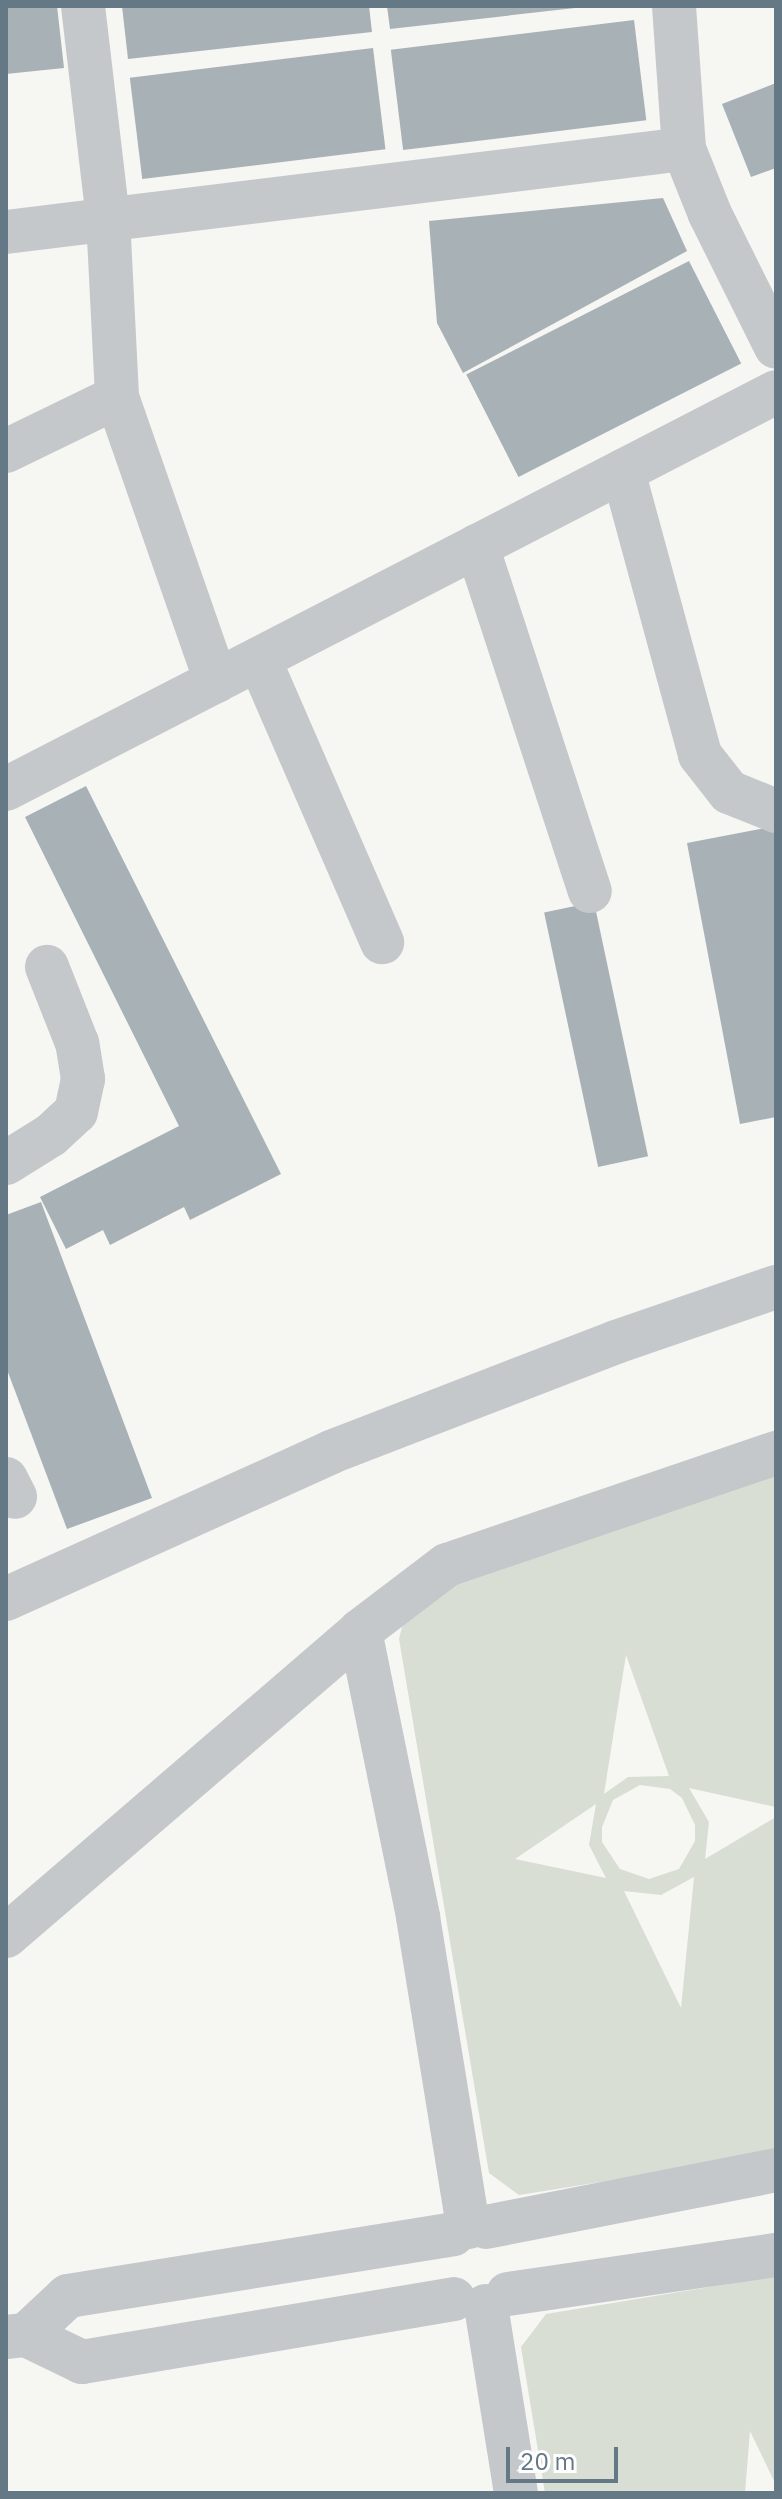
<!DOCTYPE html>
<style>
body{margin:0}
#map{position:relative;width:782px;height:2499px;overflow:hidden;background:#f6f6f3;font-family:"IBM Plex Sans",sans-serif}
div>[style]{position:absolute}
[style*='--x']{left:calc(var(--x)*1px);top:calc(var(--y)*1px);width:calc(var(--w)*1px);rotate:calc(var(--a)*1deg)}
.green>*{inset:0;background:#d8ded4}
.building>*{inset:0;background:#a8b1b6;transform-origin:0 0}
.minor>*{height:44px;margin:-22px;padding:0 22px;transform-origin:22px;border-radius:22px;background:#c4c8cb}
span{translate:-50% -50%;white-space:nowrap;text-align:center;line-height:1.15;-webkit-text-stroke:8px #fff;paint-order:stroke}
.frame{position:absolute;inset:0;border:8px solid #647885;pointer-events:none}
.scale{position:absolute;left:506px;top:2447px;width:112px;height:36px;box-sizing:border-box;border:4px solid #647885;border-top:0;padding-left:10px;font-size:24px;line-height:28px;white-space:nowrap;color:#647885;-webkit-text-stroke:6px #fff;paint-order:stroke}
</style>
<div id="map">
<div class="green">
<div style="clip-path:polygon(evenodd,776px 1468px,776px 1807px,689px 1788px,709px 1822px,705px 1859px,776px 1817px,776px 2154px,519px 2195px,489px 2173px,399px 1639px,406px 1611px,463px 1577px,776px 1468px,626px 1655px,669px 1776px,628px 1777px,604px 1794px,626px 1655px,776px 1468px,640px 1785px,670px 1789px,682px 1798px,695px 1825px,695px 1841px,679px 1869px,649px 1879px,620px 1869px,602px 1842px,602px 1827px,613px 1800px,640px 1785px,776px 1468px,596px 1804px,589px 1845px,606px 1878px,515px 1859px,596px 1804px,776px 1468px,694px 1877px,681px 2008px,624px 1891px,661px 1895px,694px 1877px)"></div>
<div style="clip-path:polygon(776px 2276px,776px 2485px,750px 2431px,745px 2493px,545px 2493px,521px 2347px,546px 2314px)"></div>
</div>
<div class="building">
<div style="clip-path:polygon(6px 6px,57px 6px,64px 68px,6px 74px)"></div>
<div style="clip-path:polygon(122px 6px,369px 6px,372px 32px,128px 59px)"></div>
<div style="clip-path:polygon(387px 6px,575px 6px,575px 8px,390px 29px)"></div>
<div style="left:634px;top:20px;width:101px;height:245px;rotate:83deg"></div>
<div style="left:373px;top:48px;width:102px;height:245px;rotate:83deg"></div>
<div style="clip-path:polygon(776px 83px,776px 168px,751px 177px,722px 104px)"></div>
<div style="clip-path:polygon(663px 198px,687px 251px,463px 373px,437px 323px,429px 221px)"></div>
<div style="left:689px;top:261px;width:115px;height:250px;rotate:63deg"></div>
<div style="clip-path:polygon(86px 786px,281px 1174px,190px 1220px,184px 1207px,110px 1245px,103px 1230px,66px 1249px,40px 1197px,179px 1126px,25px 817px)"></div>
<div style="clip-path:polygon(776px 826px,776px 1117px,740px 1124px,687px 843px)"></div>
<div style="left:594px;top:902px;width:260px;height:51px;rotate:78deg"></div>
<div style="clip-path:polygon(41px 1202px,152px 1498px,67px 1529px,6px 1367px,6px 1215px)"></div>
</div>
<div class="minor">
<div style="--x:83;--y:6;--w:213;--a:83.3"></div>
<div style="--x:108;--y:218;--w:179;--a:87.1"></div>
<div style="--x:117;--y:397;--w:301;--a:70.8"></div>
<div style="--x:674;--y:6;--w:143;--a:86"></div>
<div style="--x:684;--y:149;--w:70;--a:68.2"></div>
<div style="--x:710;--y:214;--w:148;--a:63.6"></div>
<div style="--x:6;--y:232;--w:683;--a:-6.98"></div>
<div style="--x:6;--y:451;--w:123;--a:-25.9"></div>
<div style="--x:623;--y:471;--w:294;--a:74.8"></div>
<div style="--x:700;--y:755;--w:47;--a:51.9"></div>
<div style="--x:729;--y:792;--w:51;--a:22"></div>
<div style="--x:477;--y:546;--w:363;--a:71.9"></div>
<div style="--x:259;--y:659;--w:309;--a:66.5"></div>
<div style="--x:6;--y:789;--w:866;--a:-27.27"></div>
<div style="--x:6;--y:1163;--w:53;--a:-31.9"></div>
<div style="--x:51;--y:1135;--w:34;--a:-43"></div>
<div style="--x:76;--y:1112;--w:34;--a:-78"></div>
<div style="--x:83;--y:1079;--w:36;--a:-99"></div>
<div style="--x:77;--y:1043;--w:82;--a:-111.5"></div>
<div style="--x:6;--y:1479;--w:20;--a:63"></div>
<div style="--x:6;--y:1599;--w:357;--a:-24.3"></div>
<div style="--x:331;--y:1452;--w:305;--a:-21.1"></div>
<div style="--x:616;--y:1342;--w:169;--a:-19"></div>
<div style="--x:360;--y:1631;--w:292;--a:78.5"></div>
<div style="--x:418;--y:1917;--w:314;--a:80.8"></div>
<div style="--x:6;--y:1936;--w:467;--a:-40.7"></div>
<div style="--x:360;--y:1631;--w:109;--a:-37.2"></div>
<div style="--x:447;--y:1565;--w:348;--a:-18.8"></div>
<div style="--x:486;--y:2227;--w:296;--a:-11.1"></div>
<div style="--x:508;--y:2294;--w:271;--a:-8.3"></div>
<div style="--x:486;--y:2306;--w:189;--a:80.9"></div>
<div style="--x:26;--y:2335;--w:57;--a:-42.9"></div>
<div style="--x:68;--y:2296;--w:390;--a:-9.1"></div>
<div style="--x:6;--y:2337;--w:20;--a:-6"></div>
<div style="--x:26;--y:2335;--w:62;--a:25.7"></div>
<div style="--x:82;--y:2362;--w:377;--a:-9.6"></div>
</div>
<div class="frame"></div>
<div class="scale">20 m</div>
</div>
